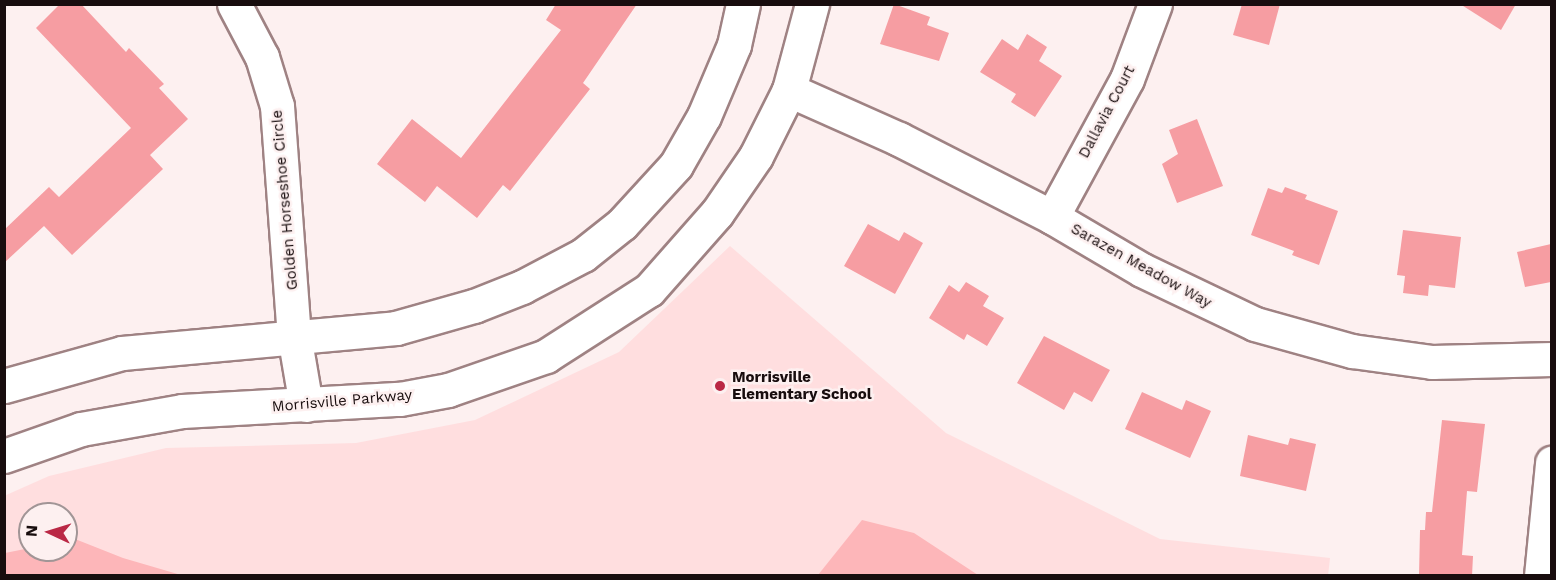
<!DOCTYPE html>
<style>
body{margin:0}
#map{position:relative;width:1556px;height:580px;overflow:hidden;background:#fdf0f0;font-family:"Work Sans",sans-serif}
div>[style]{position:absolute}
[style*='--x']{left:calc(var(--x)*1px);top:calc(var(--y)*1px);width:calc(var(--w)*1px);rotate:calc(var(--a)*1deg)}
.built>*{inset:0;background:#ffdedf}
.green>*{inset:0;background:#fdb6b9}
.building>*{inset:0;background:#f69da2}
.roads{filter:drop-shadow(2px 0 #9f8283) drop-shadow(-2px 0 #9f8283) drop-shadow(0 2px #9f8283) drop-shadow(0 -2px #9f8283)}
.minor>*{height:33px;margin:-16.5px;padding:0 16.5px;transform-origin:16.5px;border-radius:16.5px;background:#fff}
.major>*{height:33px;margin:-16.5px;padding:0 16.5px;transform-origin:16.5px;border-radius:16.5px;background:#fff}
.dots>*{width:16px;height:16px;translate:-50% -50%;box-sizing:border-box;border:3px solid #fdf0f0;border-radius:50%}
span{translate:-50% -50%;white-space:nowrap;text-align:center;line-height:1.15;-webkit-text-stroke:5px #fdf0f0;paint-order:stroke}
.street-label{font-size:15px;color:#180d0e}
.poi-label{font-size:15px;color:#180d0e;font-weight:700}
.left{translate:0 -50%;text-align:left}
.frame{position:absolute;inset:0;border:6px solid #180d0e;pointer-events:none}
.north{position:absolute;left:18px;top:502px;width:60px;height:60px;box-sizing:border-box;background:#fdf0f0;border:2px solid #a19596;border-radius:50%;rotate:274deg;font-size:16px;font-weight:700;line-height:24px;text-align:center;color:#180d0e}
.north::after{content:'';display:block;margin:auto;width:21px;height:27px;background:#ba2845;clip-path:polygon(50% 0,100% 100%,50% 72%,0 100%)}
</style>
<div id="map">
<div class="built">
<div style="clip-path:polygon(evenodd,730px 246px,946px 433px,1160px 539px,1330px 558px,1328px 576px,5px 576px,4px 496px,49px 476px,166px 448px,356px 443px,475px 420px,619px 352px,730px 246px,30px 514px,66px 514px,66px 550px,30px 550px,30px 514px)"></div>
</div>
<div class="green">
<div style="clip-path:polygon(862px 520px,914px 533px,978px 575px,818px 575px)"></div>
<div style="clip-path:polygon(75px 539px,123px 558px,181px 575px,5px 575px,5px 553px,30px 548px,66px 550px,66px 541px)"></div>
</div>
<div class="building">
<div style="clip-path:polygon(60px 4px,81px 4px,126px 52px,129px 48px,164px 84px,159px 88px,188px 119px,150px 155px,163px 169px,72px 255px,44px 226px,4px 263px,4px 230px,49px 187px,59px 197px,131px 128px,36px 28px)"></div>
<div style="clip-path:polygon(556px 4px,637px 4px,583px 83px,590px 89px,510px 191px,503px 185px,477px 218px,437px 186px,425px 202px,377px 164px,412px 119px,461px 158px,561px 30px,546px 20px)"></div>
<div style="clip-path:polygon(894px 4px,930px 17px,927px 25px,949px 33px,939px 61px,880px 44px)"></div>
<div style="clip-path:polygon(1242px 4px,1280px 4px,1269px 45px,1233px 35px)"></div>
<div style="clip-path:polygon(1460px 4px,1516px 4px,1501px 30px)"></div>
<div style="clip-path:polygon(1027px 34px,1047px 47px,1039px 61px,1062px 76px,1035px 117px,1011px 102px,1016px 94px,980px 72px,1002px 39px,1018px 50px)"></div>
<div style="clip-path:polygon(1197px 119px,1223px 186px,1177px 203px,1162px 164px,1178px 154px,1169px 130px)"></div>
<div style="clip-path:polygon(1285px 187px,1307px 195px,1305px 199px,1338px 211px,1319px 265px,1292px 255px,1294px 251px,1251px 235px,1268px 188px,1282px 193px)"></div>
<div style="clip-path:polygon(868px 224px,899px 241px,904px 232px,923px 243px,895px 294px,844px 266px)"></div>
<div style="clip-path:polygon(1403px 230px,1461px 237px,1455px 288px,1429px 285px,1428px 296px,1403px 293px,1405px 276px,1397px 275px)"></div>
<div style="clip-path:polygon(1551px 244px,1551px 282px,1525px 287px,1517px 252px)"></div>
<div style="clip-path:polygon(966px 282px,989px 296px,983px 306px,1004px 318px,987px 346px,967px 334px,964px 340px,929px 318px,949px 285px,959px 292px)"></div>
<div style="clip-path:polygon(1044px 336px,1110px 370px,1092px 402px,1074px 392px,1064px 410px,1017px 383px)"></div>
<div style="clip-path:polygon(1142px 392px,1182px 410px,1186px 400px,1211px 411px,1190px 458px,1125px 429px)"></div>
<div style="clip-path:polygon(1442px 420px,1485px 424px,1477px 492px,1467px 491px,1462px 555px,1473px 556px,1472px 576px,1419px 576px,1420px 530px,1425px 530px,1426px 512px,1432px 512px)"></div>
<div style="clip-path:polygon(1248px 435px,1288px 445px,1290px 438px,1316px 444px,1306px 491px,1240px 476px)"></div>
</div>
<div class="roads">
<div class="minor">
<div style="--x:234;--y:4;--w:60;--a:62.2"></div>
<div style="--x:262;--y:57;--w:51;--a:73"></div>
<div style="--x:277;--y:106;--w:230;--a:85.8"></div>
<div style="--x:294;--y:335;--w:71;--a:80.3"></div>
<div style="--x:789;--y:90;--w:120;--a:24"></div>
<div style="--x:899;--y:139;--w:172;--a:27"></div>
<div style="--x:1052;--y:217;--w:104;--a:30.5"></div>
<div style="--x:1142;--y:270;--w:125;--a:25.5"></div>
<div style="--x:1255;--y:324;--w:101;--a:15.6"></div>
<div style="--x:1352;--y:351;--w:81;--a:7.8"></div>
<div style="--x:1432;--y:362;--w:120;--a:-1.4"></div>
<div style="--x:1052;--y:217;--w:157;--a:-61.5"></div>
<div style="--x:1127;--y:79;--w:80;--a:-69.5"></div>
<div style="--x:1541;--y:576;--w:114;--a:-84.4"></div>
</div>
<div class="major">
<div style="--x:4;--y:386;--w:123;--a:-15.6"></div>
<div style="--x:122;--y:353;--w:275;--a:-5.2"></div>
<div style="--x:396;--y:328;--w:81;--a:-15.8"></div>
<div style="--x:474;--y:306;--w:52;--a:-21.6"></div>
<div style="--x:522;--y:287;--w:69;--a:-27.7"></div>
<div style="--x:583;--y:255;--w:50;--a:-38.5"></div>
<div style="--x:622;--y:224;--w:80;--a:-47.5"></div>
<div style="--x:676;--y:165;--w:56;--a:-60.3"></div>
<div style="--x:704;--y:116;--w:77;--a:-67.1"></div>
<div style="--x:734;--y:45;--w:42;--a:-77.6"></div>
<div style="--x:4;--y:456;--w:82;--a:-19.3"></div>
<div style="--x:81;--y:429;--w:103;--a:-10.1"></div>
<div style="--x:182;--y:411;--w:218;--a:-3.2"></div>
<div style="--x:400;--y:399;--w:49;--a:-10.6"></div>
<div style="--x:448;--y:390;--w:104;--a:-19.1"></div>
<div style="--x:546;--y:356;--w:122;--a:-32.7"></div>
<div style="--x:649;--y:290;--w:103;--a:-48.6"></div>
<div style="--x:717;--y:213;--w:69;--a:-55.6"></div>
<div style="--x:756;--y:156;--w:74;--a:-63.4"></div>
<div style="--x:789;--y:90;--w:89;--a:-75"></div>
</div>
</div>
<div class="dots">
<div style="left:720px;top:386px;background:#ba2845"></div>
</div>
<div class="street-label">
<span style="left:1107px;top:112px;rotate:-62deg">Dallavia Court</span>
<span style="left:285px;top:200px;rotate:-95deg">Golden Horseshoe Circle</span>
<span style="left:1141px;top:266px;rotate:29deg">Sarazen Meadow Way</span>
<span style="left:342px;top:401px;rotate:-5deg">Morrisville Parkway</span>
</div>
<div class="poi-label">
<span class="left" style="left:732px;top:386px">Morrisville<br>Elementary School</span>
</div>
<div class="frame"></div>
<div class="north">N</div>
</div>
